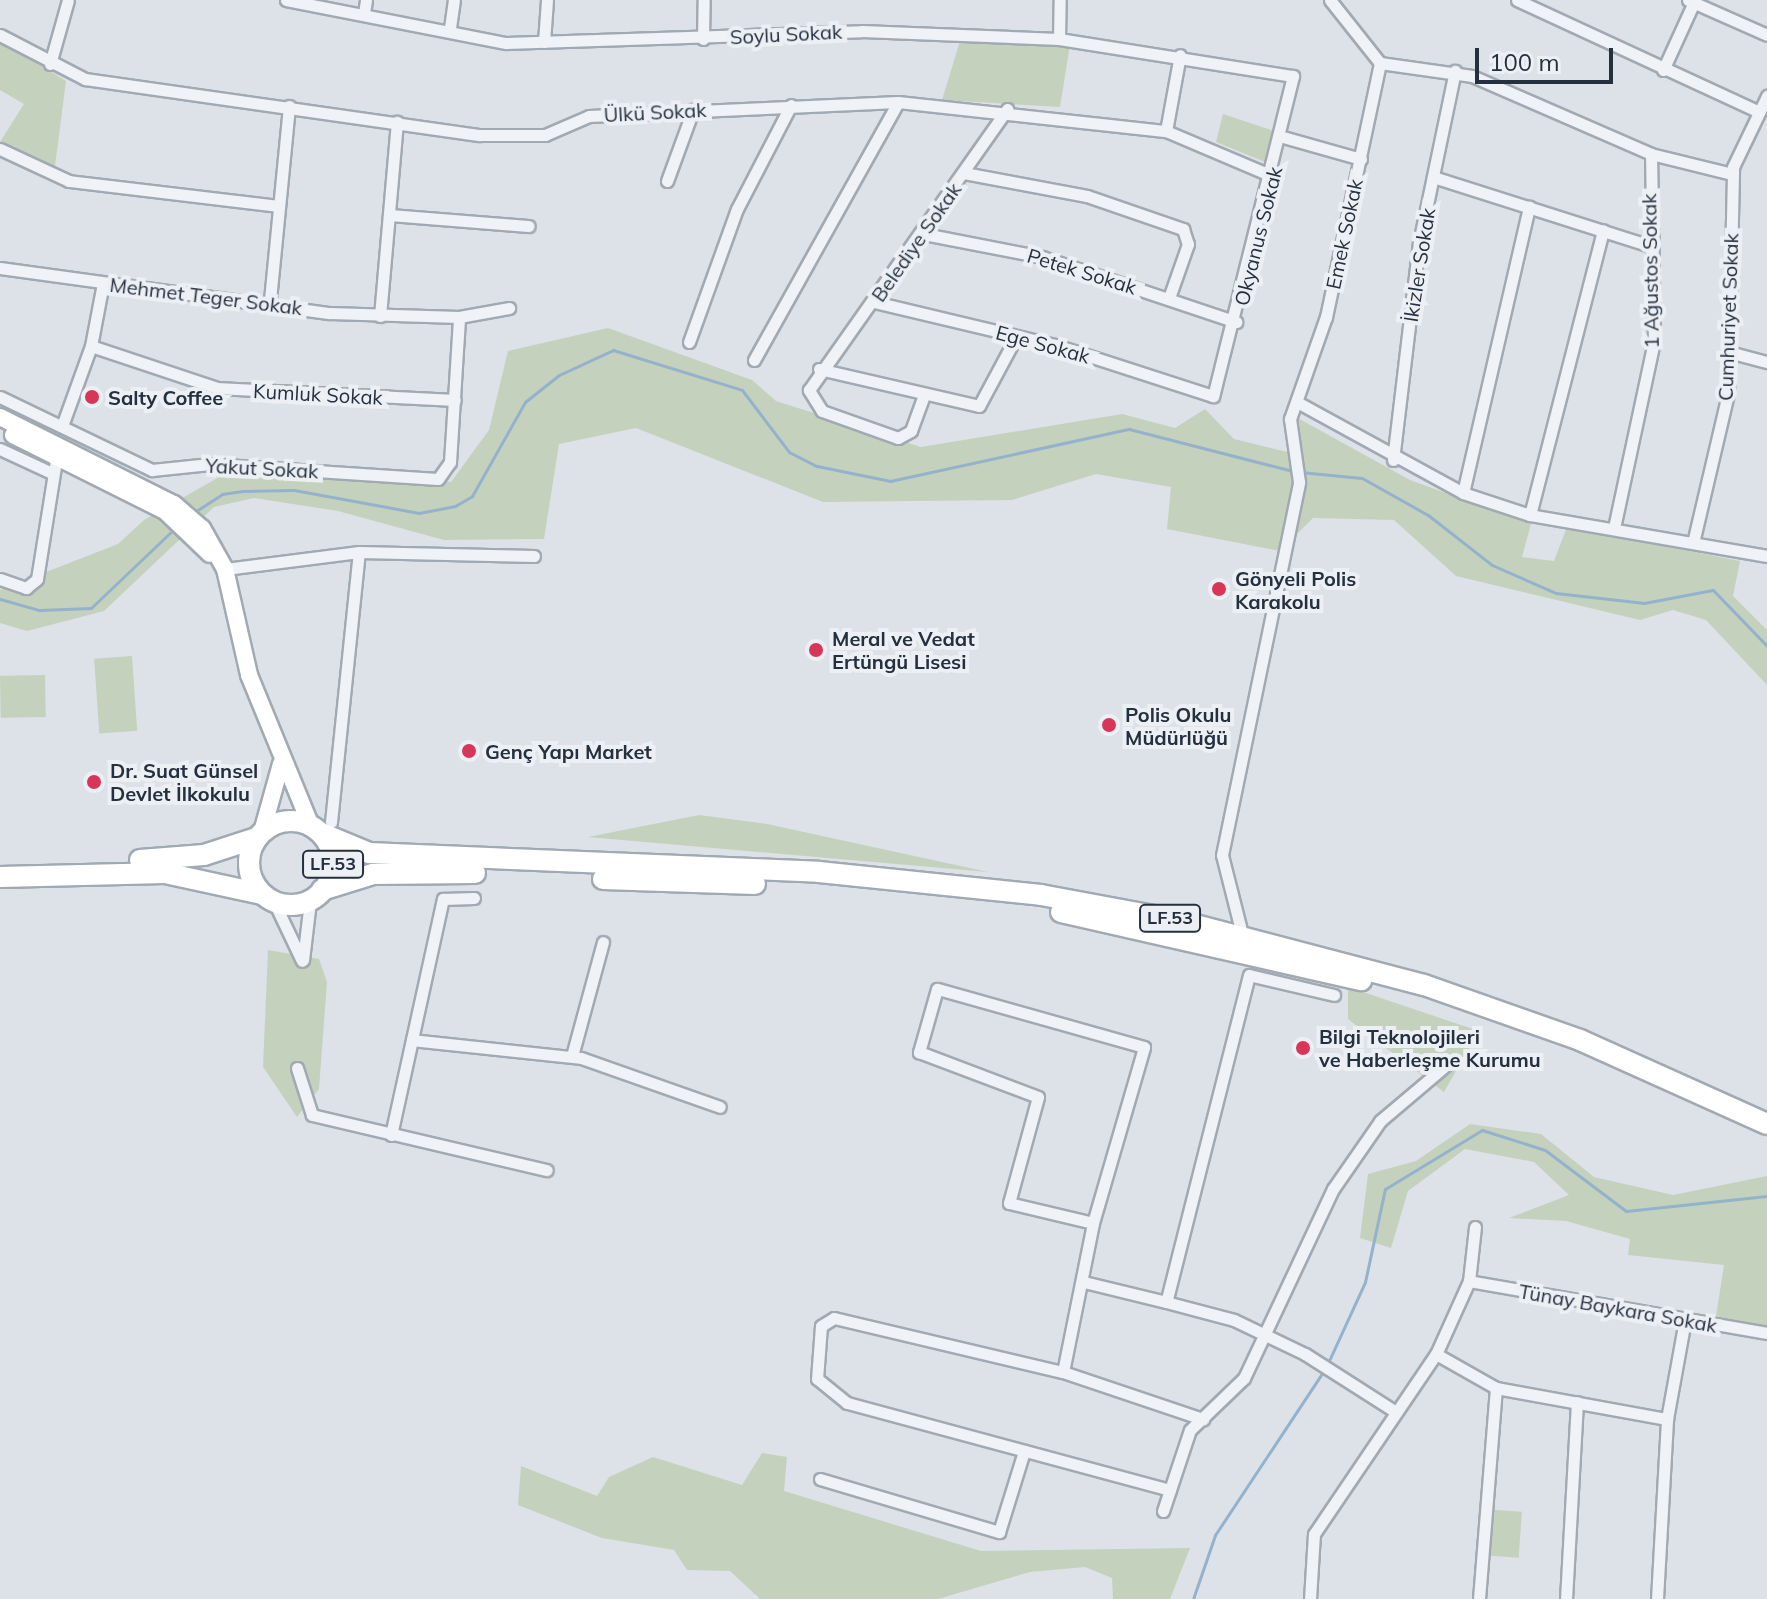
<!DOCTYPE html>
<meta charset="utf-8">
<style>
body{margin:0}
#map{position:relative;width:1767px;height:1599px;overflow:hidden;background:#dce2e8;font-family:Mulish,sans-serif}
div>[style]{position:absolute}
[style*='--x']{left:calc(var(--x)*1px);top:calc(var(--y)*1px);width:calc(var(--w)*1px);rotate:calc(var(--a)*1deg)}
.green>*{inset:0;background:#c4d2bd;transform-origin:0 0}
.stream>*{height:3px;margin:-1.5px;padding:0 1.5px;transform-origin:1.5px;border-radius:1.5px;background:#94b2cb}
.roads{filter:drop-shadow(2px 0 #a1a9b2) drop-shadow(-2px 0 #a1a9b2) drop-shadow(0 2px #a1a9b2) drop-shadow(0 -2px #a1a9b2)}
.street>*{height:11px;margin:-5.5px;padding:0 5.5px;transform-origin:5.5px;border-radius:5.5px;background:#eff2f6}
.secondary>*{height:16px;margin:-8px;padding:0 8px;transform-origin:8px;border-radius:8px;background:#fff}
.highway>*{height:20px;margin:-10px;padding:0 10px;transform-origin:10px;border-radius:10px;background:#fff}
.highway>.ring{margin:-10px;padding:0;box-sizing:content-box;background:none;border:20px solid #fff;border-radius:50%}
.dots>*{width:22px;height:22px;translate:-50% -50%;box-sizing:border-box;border:4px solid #ecf0f5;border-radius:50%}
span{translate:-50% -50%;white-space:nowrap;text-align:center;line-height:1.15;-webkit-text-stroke:8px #ecf0f5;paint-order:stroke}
.shield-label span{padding:2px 6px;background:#ecf0f5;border:2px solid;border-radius:6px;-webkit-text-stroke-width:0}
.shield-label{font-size:18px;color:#25303f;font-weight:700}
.street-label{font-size:20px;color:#25303f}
.poi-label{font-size:20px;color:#25303f;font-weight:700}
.left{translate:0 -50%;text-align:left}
.scale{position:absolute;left:1475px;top:48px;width:138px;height:36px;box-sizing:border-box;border:4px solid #25303f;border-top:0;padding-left:10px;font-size:24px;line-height:28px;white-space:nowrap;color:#25303f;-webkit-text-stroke:6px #ecf0f5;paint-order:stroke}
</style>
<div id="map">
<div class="green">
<div style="clip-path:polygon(0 39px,66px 81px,55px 166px,0 142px,24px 104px,0 90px)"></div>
<div style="clip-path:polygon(960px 41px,1070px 45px,1060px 107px,942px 100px)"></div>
<div style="clip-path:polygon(1223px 114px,1274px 131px,1265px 162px,1216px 142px)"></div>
<div style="clip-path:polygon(608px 328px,752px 380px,776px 401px,921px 447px,1122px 414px,1175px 428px,1205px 409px,1234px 439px,1287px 452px,1294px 416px,1410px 480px,1531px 524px,1522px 557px,1554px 561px,1567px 527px,1740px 561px,1733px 596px,1767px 630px,1767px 685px,1706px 620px,1673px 610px,1640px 620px,1456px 576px,1394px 520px,1313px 518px,1280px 551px,1167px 529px,1171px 487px,1096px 474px,1012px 500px,823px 502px,636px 428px,559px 444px,544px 539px,444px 540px,338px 511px,254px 498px,214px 507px,104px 611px,27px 631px,0 623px,0 590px,118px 544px,144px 520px,247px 461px,451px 482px,489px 430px,508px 351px)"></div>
<div style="left:132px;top:656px;width:75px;height:38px;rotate:86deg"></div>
<div style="left:45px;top:675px;width:42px;height:45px;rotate:89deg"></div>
<div style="clip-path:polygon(699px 815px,767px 824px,988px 872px,588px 837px)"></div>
<div style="clip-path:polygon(268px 950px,319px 959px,327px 982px,319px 1089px,297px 1117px,263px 1067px)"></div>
<div style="clip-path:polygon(1348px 987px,1479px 1031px,1444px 1092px,1348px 1019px)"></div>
<div style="clip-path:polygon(1470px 1124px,1541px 1134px,1594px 1177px,1673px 1195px,1767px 1176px,1767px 1330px,1716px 1316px,1724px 1265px,1628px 1255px,1630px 1239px,1566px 1221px,1509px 1218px,1569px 1195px,1534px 1162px,1465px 1149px,1408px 1191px,1391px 1248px,1360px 1238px,1368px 1174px,1416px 1161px)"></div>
<div style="clip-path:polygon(762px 1453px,787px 1457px,784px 1491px,981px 1551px,1190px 1548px,1170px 1599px,1113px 1599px,1112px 1578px,1085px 1567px,1030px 1572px,938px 1599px,760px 1599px,730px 1571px,687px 1570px,674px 1550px,602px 1538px,518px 1505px,521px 1466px,597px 1496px,609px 1477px,653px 1457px,742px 1485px)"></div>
<div style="left:1482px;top:1509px;width:40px;height:46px;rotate:4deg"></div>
</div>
<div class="stream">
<div style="--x:1300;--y:472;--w:62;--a:5.5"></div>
<div style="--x:1362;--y:478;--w:76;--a:29.3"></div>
<div style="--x:1428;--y:515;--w:81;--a:38"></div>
<div style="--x:1492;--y:565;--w:70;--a:23.6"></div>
<div style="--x:1556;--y:593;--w:89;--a:6.5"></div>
<div style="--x:1644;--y:603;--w:70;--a:-10.7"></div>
<div style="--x:1713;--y:590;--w:78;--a:46"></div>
<div style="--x:193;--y:513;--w:35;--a:-33"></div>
<div style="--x:222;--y:494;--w:21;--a:-8"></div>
<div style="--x:243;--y:491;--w:51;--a:-1.1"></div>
<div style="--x:294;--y:490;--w:127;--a:10.4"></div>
<div style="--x:419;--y:513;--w:37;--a:-11"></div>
<div style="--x:455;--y:506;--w:20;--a:-30"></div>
<div style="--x:472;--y:496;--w:108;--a:-60.6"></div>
<div style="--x:525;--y:402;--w:43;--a:-38.5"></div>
<div style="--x:559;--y:375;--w:60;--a:-24.8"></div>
<div style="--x:613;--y:350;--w:135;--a:17.2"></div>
<div style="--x:742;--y:390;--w:78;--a:52.8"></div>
<div style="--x:789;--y:452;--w:31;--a:27"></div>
<div style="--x:817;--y:466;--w:75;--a:11.6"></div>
<div style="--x:890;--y:481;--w:245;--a:-12.3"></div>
<div style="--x:1129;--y:429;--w:168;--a:14.4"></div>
<div style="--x:0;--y:599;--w:41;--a:15.8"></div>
<div style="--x:39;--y:610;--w:52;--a:-2.2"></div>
<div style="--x:91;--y:608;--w:116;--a:-43.6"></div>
<div style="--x:1327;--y:1365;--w:91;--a:-65.4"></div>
<div style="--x:1365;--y:1282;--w:95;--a:-77.9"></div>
<div style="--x:1385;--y:1189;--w:114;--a:-31.3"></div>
<div style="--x:1482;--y:1130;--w:66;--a:17.6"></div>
<div style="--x:1545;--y:1150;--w:101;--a:37"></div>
<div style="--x:1626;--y:1211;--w:142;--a:-6.1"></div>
<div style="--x:1193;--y:1599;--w:68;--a:-71"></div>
<div style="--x:1215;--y:1535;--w:196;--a:-56.5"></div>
</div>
<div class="roads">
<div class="street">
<div style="--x:286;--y:0;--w:224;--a:11.1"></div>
<div style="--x:506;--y:43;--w:356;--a:-1.9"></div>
<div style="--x:862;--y:31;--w:197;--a:2.3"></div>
<div style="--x:1059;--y:39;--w:237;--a:9"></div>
<div style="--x:1293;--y:76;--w:330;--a:104"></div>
<div style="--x:1213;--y:396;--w:166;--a:-162.1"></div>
<div style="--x:1055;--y:345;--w:185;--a:-166.6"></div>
<div style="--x:1330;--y:0;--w:80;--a:51.6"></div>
<div style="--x:1517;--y:0;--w:267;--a:24.8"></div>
<div style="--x:1688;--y:0;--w:86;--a:23.9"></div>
<div style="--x:364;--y:13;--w:13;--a:-81"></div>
<div style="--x:450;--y:28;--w:28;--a:-82"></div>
<div style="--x:0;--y:35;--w:96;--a:27.4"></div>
<div style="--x:85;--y:79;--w:399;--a:8.1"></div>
<div style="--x:480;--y:135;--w:65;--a:0"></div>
<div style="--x:545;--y:135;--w:48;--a:-23.4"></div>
<div style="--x:589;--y:116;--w:309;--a:-2.6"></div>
<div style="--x:898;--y:102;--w:270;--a:6.2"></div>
<div style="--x:1166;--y:131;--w:115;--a:23"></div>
<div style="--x:703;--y:39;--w:39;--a:-89"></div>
<div style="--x:1059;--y:39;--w:39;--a:-89"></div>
<div style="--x:544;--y:42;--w:42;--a:-85.9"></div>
<div style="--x:1380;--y:63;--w:93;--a:8"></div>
<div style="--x:1472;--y:76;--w:195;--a:23.5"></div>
<div style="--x:1651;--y:154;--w:83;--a:13.9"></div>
<div style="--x:50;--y:64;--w:66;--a:-74.3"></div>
<div style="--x:1663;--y:70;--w:75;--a:-65.5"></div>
<div style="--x:1166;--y:131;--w:77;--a:-79.6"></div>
<div style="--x:1283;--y:137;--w:81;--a:15.8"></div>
<div style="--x:0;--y:149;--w:76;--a:24.9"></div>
<div style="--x:69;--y:181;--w:210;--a:6.8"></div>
<div style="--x:964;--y:173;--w:125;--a:10.6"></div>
<div style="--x:1087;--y:196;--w:102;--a:19"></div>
<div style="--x:1183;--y:229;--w:16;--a:72"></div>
<div style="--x:1188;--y:244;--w:57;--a:109.4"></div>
<div style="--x:1433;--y:177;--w:225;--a:17.6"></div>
<div style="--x:667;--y:181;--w:76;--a:-69.9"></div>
<div style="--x:389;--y:215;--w:140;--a:4.5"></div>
<div style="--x:924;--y:234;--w:120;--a:11"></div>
<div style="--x:1042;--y:257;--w:205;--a:18.5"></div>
<div style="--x:0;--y:268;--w:333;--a:7.8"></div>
<div style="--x:330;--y:313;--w:129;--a:1.8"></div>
<div style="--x:270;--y:300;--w:195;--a:-84.4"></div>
<div style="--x:380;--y:316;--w:195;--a:-85"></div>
<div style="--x:459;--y:317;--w:51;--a:-10.2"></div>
<div style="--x:689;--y:342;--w:141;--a:-70.2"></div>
<div style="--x:737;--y:209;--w:117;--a:-62.6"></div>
<div style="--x:91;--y:346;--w:133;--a:18.4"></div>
<div style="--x:217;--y:388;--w:238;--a:2.9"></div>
<div style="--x:1729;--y:352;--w:39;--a:15"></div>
<div style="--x:754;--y:360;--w:295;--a:-60.8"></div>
<div style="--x:819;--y:369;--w:164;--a:13"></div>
<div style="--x:979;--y:406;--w:78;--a:-61.8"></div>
<div style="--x:924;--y:395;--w:38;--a:110"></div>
<div style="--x:911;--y:431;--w:15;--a:152"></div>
<div style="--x:898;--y:438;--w:81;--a:-160.4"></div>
<div style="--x:822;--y:411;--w:25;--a:-122"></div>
<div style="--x:809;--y:390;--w:344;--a:-54.8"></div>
<div style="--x:0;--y:397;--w:169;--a:25.7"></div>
<div style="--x:152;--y:470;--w:58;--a:-5.9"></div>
<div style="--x:210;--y:464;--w:228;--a:3.8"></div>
<div style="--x:438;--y:479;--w:21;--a:-55"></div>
<div style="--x:450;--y:462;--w:145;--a:-86.4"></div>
<div style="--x:1297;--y:402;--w:189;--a:28.7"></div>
<div style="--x:1463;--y:493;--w:71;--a:18.2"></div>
<div style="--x:1530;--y:515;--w:241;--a:9.8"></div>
<div style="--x:62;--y:426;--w:85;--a:-70.1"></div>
<div style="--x:91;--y:346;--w:64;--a:-79.2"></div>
<div style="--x:0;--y:449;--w:57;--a:24.8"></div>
<div style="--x:1393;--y:460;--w:219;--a:-83.2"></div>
<div style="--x:1419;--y:243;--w:176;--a:-78.2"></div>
<div style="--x:1463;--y:493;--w:294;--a:-77"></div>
<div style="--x:1530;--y:515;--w:294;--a:-75.6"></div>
<div style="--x:1614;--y:528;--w:190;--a:-77.9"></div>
<div style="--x:1654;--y:342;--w:188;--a:-90.9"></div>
<div style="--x:1693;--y:543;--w:153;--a:-76.8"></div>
<div style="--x:1728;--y:394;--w:227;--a:-88.7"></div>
<div style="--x:1733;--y:167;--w:79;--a:-64.4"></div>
<div style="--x:225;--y:569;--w:135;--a:-7.2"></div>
<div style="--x:359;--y:552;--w:175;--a:1.3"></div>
<div style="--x:0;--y:579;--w:28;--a:19"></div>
<div style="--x:26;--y:588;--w:14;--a:-39"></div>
<div style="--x:37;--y:579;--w:121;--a:-80.9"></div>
<div style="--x:331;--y:822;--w:271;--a:-84.1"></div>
<div style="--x:274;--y:902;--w:65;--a:64.6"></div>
<div style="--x:1242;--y:934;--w:81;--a:-104.2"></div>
<div style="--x:1222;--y:855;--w:381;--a:-78.3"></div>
<div style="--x:1299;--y:482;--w:64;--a:-98.1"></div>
<div style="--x:1290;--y:419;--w:108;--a:-70.6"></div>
<div style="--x:1326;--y:317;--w:260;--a:-78"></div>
<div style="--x:303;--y:960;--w:59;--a:-83.2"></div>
<div style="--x:1334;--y:995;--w:87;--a:-166.8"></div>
<div style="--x:1249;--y:975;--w:337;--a:104.2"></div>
<div style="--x:1166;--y:1302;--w:70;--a:14.8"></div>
<div style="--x:1234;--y:1320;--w:79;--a:25.6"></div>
<div style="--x:1305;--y:1354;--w:108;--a:32.5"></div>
<div style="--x:412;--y:1040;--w:170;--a:6.1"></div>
<div style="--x:581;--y:1058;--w:147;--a:19.4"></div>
<div style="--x:572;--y:1056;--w:118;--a:-74.8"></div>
<div style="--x:297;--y:1068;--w:49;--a:72.3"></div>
<div style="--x:312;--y:1115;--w:241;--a:13.2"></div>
<div style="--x:391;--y:1135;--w:242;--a:-77.6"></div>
<div style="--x:443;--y:899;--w:31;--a:-2"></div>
<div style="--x:1475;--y:1227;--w:54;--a:96.3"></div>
<div style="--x:1469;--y:1281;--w:80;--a:114.3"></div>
<div style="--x:1436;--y:1354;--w:69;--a:29.5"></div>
<div style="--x:1496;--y:1388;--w:174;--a:10.3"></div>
<div style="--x:1469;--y:1281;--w:303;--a:9.9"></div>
<div style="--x:1084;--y:1282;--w:84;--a:13.7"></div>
<div style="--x:1063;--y:1372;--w:152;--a:-78.6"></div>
<div style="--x:1093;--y:1223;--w:183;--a:-73.8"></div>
<div style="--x:1144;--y:1047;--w:215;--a:-164.3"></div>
<div style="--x:937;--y:989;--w:66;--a:105.9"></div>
<div style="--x:919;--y:1052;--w:127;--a:20.7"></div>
<div style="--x:1038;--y:1097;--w:110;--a:105.3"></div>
<div style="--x:1009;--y:1203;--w:86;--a:13.4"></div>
<div style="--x:820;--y:1479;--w:187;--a:16.5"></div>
<div style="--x:999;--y:1532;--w:85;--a:-72.8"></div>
<div style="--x:1170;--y:1490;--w:335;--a:-164.9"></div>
<div style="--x:847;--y:1403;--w:38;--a:-141"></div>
<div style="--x:817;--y:1379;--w:53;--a:-85.7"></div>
<div style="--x:821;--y:1326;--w:15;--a:-32"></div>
<div style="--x:834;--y:1318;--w:235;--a:13.3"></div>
<div style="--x:1063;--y:1372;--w:148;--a:18.6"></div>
<div style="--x:1163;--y:1511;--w:85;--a:-71.6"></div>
<div style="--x:1190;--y:1430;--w:75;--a:-43.9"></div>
<div style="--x:1244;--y:1378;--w:209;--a:-64.8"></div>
<div style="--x:1333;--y:1189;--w:83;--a:-55.3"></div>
<div style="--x:1380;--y:1121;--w:85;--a:-40.2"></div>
<div style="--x:1310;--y:1599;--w:65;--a:-86.5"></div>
<div style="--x:1314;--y:1534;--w:217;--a:-55.9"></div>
<div style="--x:1479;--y:1599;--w:212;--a:-85.4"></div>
<div style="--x:1566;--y:1599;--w:197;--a:-86.8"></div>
<div style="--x:1657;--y:1599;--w:180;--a:-86.8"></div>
<div style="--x:1667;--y:1419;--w:101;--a:-79.7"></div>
</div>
<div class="secondary">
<div style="--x:0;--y:417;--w:195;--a:26.6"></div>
<div style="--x:174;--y:504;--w:37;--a:41"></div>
<div style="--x:202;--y:528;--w:47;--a:60.7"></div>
<div style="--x:225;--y:569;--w:109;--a:77.2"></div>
<div style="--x:249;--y:675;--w:163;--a:67.7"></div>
<div style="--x:13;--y:435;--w:170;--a:26.6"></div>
<div style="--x:165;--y:511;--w:62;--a:43.7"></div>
<div style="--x:262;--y:832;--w:71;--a:-74.4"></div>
</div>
<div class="highway">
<div class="ring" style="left:249px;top:821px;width:64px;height:64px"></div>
<div style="--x:321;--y:833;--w:52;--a:22.6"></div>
<div style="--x:369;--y:853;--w:450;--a:2.4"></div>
<div style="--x:819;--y:872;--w:223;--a:5.9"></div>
<div style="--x:1041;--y:895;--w:137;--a:10.5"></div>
<div style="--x:1176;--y:920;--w:256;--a:14.7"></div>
<div style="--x:1424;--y:985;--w:165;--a:19.4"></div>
<div style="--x:1580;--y:1040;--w:205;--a:24.2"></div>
<div style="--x:140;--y:860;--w:64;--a:-4.5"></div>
<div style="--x:204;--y:855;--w:55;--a:-18.1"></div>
<div style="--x:0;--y:877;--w:165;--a:-1.4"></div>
<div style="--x:165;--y:873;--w:99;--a:12.2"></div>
<div style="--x:603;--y:879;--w:152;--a:1.9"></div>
<div style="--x:322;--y:890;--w:53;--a:-17.4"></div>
<div style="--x:373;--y:874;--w:102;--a:-0.6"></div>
<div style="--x:1061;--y:912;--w:308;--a:12.8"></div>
</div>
</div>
<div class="dots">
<div style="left:92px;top:397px;background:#d83658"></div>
<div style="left:1219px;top:589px;background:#d83658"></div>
<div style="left:816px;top:650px;background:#d83658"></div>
<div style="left:1109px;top:725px;background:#d83658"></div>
<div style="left:469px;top:751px;background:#d83658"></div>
<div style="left:94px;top:782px;background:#d83658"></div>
<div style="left:1303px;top:1048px;background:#d83658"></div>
</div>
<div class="shield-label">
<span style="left:333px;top:864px">LF.53</span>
<span style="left:1170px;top:918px">LF.53</span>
</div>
<div class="street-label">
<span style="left:786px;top:34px;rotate:-3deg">Soylu Sokak</span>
<span style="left:655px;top:112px;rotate:-3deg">Ülkü Sokak</span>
<span style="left:1344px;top:234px;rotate:-78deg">Emek Sokak</span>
<span style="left:1258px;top:236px;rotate:-76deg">Okyanus Sokak</span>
<span style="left:916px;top:242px;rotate:-55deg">Belediye Sokak</span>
<span style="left:1419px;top:265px;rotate:-81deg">İkizler Sokak</span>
<span style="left:1082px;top:271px;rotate:17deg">Petek Sokak</span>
<span style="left:1650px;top:271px;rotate:-91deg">1 Ağustos Sokak</span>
<span style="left:206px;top:296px;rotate:7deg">Mehmet Teger Sokak</span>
<span style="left:1728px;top:317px;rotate:-88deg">Cumhuriyet Sokak</span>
<span style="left:1043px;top:344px;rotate:15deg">Ege Sokak</span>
<span style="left:318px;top:394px;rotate:3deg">Kumluk Sokak</span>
<span style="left:262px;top:468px;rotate:3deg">Yakut Sokak</span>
<span style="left:1618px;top:1308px;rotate:10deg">Tünay Baykara Sokak</span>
</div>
<div class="poi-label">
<span class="left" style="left:108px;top:397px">Salty Coffee</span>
<span class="left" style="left:1235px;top:590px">Gönyeli Polis<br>Karakolu</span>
<span class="left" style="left:832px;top:650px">Meral ve Vedat<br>Ertüngü Lisesi</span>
<span class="left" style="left:1125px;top:726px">Polis Okulu<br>Müdürlüğü</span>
<span class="left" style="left:485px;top:751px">Genç Yapı Market</span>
<span class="left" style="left:110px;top:782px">Dr. Suat Günsel<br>Devlet İlkokulu</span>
<span class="left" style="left:1319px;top:1048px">Bilgi Teknolojileri<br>ve Haberleşme Kurumu</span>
</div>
<div class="scale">100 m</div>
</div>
